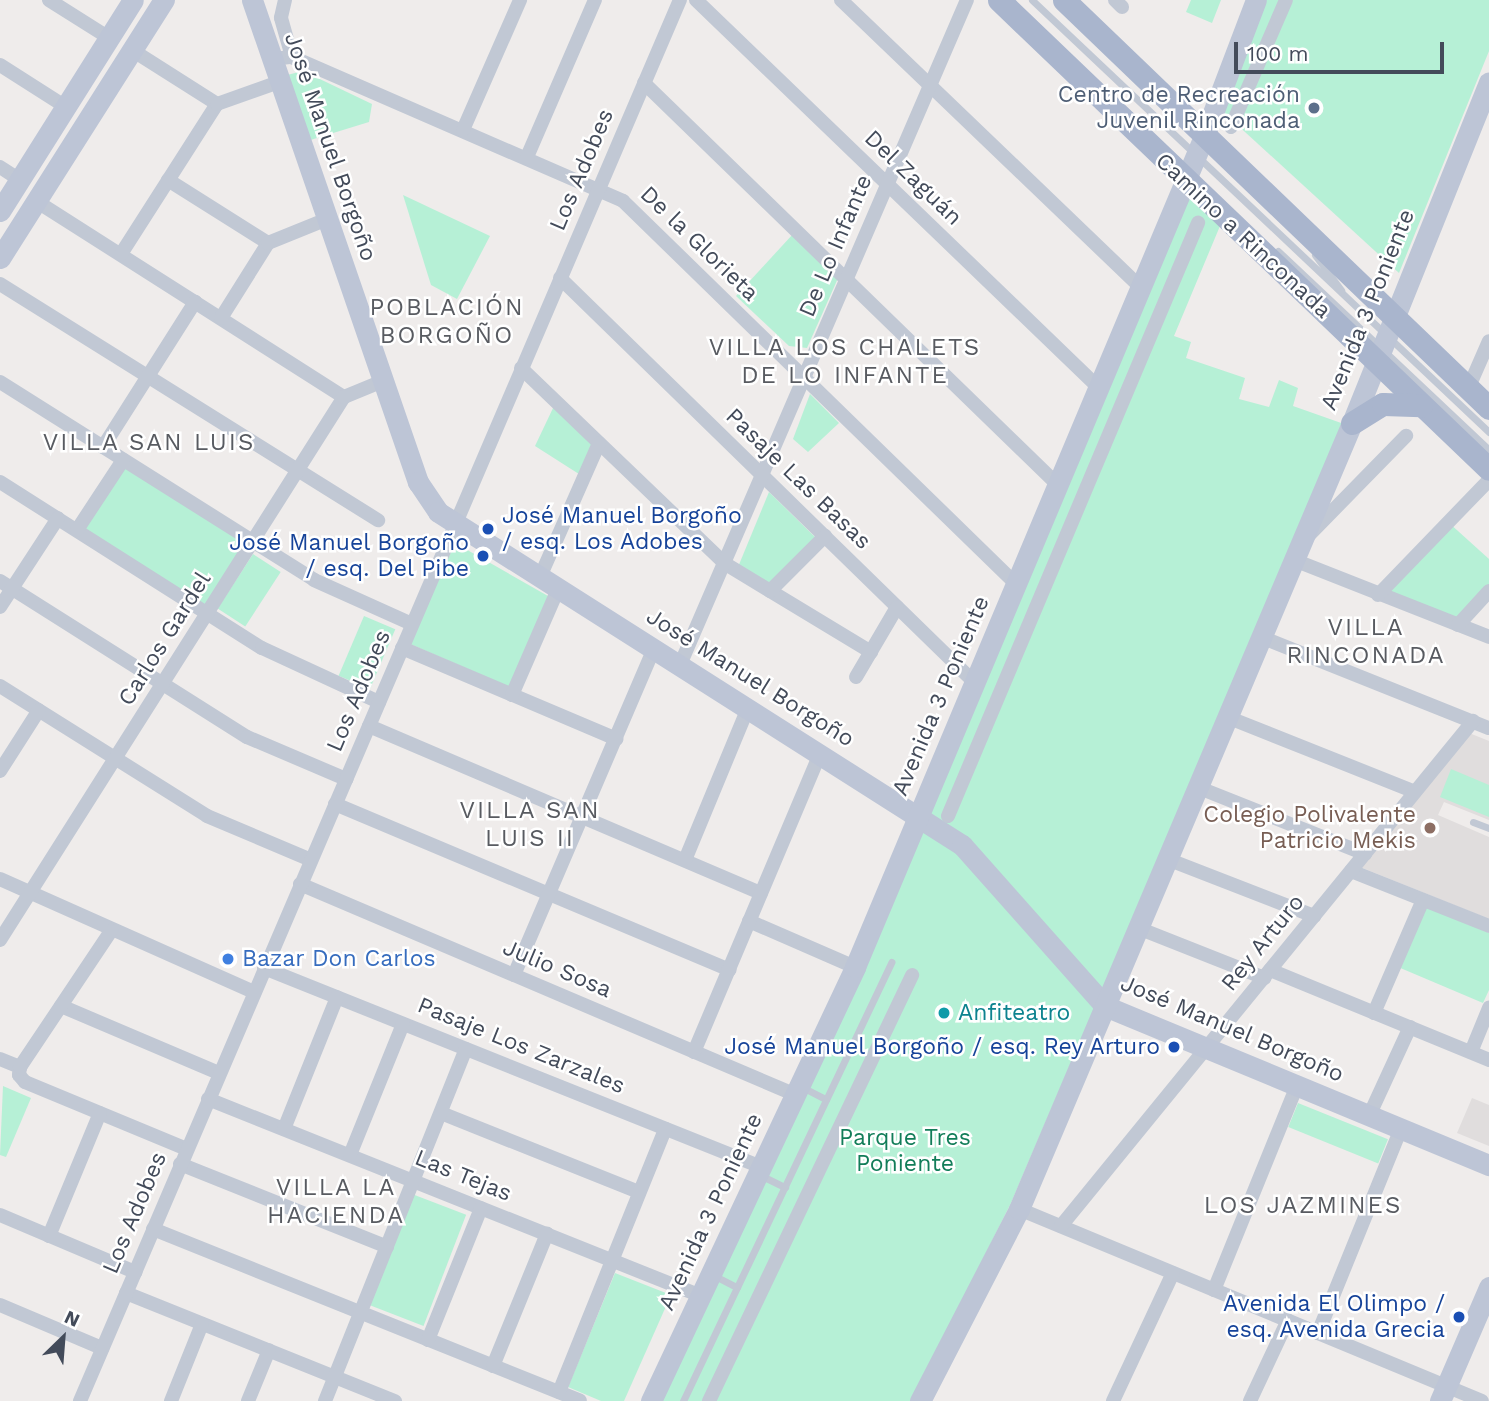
<!DOCTYPE html>
<meta charset="utf-8">
<style>
body{margin:0}
#map{position:relative;width:1489px;height:1401px;overflow:hidden;background:#efeceb;font-family:"Work Sans",sans-serif}
div>[style]{position:absolute}
[style*='--x']{left:calc(var(--x)*1px);top:calc(var(--y)*1px);width:calc(var(--w)*1px);rotate:calc(var(--a)*1deg)}
.education>*{inset:0;background:#e0dddd}
.green>*{inset:0;background:#b6f0d6;transform-origin:0 0}
.lane>*{height:7px;margin:-3.5px;padding:0 3.5px;transform-origin:3.5px;border-radius:3.5px;background:#c1c8d4}
.street>*{height:14px;margin:-7px;padding:0 7px;transform-origin:7px;border-radius:7px;background:#c1c8d4}
.secondary>*{height:21px;margin:-10.5px;padding:0 10.5px;transform-origin:10.5px;border-radius:10.5px;background:#bdc5d6}
.primary>*{height:23px;margin:-11.5px;padding:0 11.5px;transform-origin:11.5px;border-radius:11.5px;background:#a9b5cd}
.dots>*{width:19px;height:19px;translate:-50% -50%;box-sizing:border-box;border:4px solid #fff;border-radius:50%}
span{translate:-50% -50%;white-space:nowrap;text-align:center;line-height:1.15;-webkit-text-stroke:5px #fff;paint-order:stroke}
.service-label{font-size:23px;color:#4e5e75}
.right{translate:-100% -50%;text-align:right}
.street-label{font-size:23px;color:#434b5a}
.transit-label{font-size:23px;color:#164399}
.left{translate:0 -50%;text-align:left}
.education-label{font-size:23px;color:#785e54}
.shop-label{font-size:23px;color:#366cbe}
.culture-label{font-size:23px;color:#0d838f}
.park-label{font-size:23px;color:#127d59}
.neighbourhood-label{font-size:24px;color:#585b61;letter-spacing:2px}
.north{position:absolute;left:28px;top:1303px;width:70px;height:70px;-webkit-text-stroke:5px #fff;paint-order:stroke;rotate:25deg;font-size:19px;font-weight:700;line-height:28px;text-align:center;color:#434b5a}
.north::after{content:'';display:block;margin:auto;width:24px;height:32px;background:#434b5a;clip-path:polygon(50% 0,100% 100%,50% 72%,0 100%)}
.scale{position:absolute;left:1234px;top:42px;width:210px;height:32px;box-sizing:border-box;border:4px solid #434b5a;border-top:0;padding-left:9px;font-size:21px;line-height:24px;white-space:nowrap;color:#434b5a;-webkit-text-stroke:5px #fff;paint-order:stroke}
</style>
<div id="map">
<div class="education">
<div style="clip-path:polygon(1469px 733px,1489px 741px,1489px 820px,1444px 802px,1438px 815px,1489px 837px,1489px 919px,1360px 867px)"></div>
<div style="clip-path:polygon(1472px 1098px,1489px 1105px,1489px 1146px,1457px 1133px)"></div>
</div>
<div class="green">
<div style="clip-path:polygon(1191px 0,1221px 0,1212px 23px,1186px 12px)"></div>
<div style="clip-path:polygon(1264px 0,1489px 0,1489px 51px,1399px 273px,1221px 110px)"></div>
<div style="clip-path:polygon(303px 71px,372px 104px,369px 122px,304px 142px,283px 76px)"></div>
<div style="clip-path:polygon(403px 195px,490px 236px,457px 299px,431px 285px)"></div>
<div style="clip-path:polygon(1189px 198px,1220px 226px,1174px 336px,1191px 342px,1186px 358px,1245px 378px,1239px 399px,1269px 407px,1279px 380px,1298px 388px,1293px 406px,1344px 424px,1011px 1203px,912px 1401px,655px 1401px)"></div>
<div style="clip-path:polygon(793px 234px,839px 276px,807px 348px,789px 346px,736px 296px)"></div>
<div style="clip-path:polygon(810px 394px,839px 423px,808px 452px,793px 439px)"></div>
<div style="clip-path:polygon(554px 406px,595px 445px,582px 476px,535px 446px)"></div>
<div style="left:124px;top:467px;width:142px;height:75px;rotate:32deg"></div>
<div style="clip-path:polygon(769px 492px,815px 537px,771px 585px,738px 567px)"></div>
<div style="clip-path:polygon(1448px 522px,1489px 559px,1489px 591px,1458px 625px,1378px 595px)"></div>
<div style="clip-path:polygon(455px 543px,548px 596px,512px 688px,410px 644px)"></div>
<div style="left:253px;top:554px;width:33px;height:65px;rotate:33deg"></div>
<div style="left:364px;top:616px;width:34px;height:65px;rotate:23deg"></div>
<div style="clip-path:polygon(1451px 769px,1489px 785px,1489px 817px,1440px 797px)"></div>
<div style="clip-path:polygon(1424px 905px,1489px 933px,1489px 990px,1483px 1003px,1398px 967px)"></div>
<div style="clip-path:polygon(3px 1086px,31px 1098px,6px 1157px,0 1155px)"></div>
<div style="left:1298px;top:1103px;width:97px;height:26px;rotate:22deg"></div>
<div style="left:412px;top:1194px;width:58px;height:119px;rotate:21deg"></div>
<div style="clip-path:polygon(615px 1273px,671px 1295px,624px 1401px,601px 1401px,568px 1387px)"></div>
</div>
<div class="lane">
<div style="--x:1032;--y:0;--w:629;--a:43.39"></div>
<div style="--x:1278;--y:251;--w:290;--a:43.3"></div>
<div style="--x:1315;--y:255;--w:44;--a:53.4"></div>
<div style="--x:1473;--y:822;--w:17;--a:21"></div>
<div style="--x:802;--y:1087;--w:27;--a:27"></div>
<div style="--x:760;--y:1175;--w:28;--a:26"></div>
<div style="--x:713;--y:1275;--w:27;--a:27"></div>
<div style="--x:683;--y:1401;--w:486;--a:-64.6"></div>
</div>
<div class="street">
<div style="--x:49;--y:0;--w:71;--a:32.3"></div>
<div style="--x:285;--y:0;--w:18;--a:103"></div>
<div style="--x:281;--y:18;--w:41;--a:74.2"></div>
<div style="--x:696;--y:0;--w:559;--a:43.91"></div>
<div style="--x:841;--y:0;--w:416;--a:43.8"></div>
<div style="--x:1115;--y:0;--w:10;--a:45"></div>
<div style="--x:132;--y:50;--w:101;--a:32.4"></div>
<div style="--x:272;--y:59;--w:20;--a:-6"></div>
<div style="--x:292;--y:57;--w:361;--a:23.5"></div>
<div style="--x:623;--y:201;--w:550;--a:44.26"></div>
<div style="--x:0;--y:65;--w:78;--a:32.5"></div>
<div style="--x:644;--y:83;--w:577;--a:44.16"></div>
<div style="--x:1231;--y:127;--w:138;--a:-66.6"></div>
<div style="--x:463;--y:130;--w:142;--a:-66.3"></div>
<div style="--x:527;--y:157;--w:171;--a:-66.6"></div>
<div style="--x:0;--y:167;--w:24;--a:33"></div>
<div style="--x:168;--y:180;--w:118;--a:32.2"></div>
<div style="--x:36;--y:201;--w:365;--a:32.5"></div>
<div style="--x:121;--y:254;--w:178;--a:-57.4"></div>
<div style="--x:217;--y:104;--w:66;--a:-19.5"></div>
<div style="--x:560;--y:278;--w:580;--a:44.3"></div>
<div style="--x:0;--y:284;--w:446;--a:32"></div>
<div style="--x:221;--y:318;--w:89;--a:-57.9"></div>
<div style="--x:268;--y:243;--w:64;--a:-22.1"></div>
<div style="--x:521;--y:368;--w:281;--a:43.8"></div>
<div style="--x:724;--y:563;--w:172;--a:31.2"></div>
<div style="--x:0;--y:382;--w:371;--a:32.2"></div>
<div style="--x:314;--y:580;--w:107;--a:24.2"></div>
<div style="--x:1468;--y:389;--w:52;--a:-66.4"></div>
<div style="--x:103;--y:447;--w:172;--a:-57.6"></div>
<div style="--x:0;--y:482;--w:310;--a:32.4"></div>
<div style="--x:262;--y:648;--w:129;--a:24.8"></div>
<div style="--x:77;--y:530;--w:84;--a:-56.7"></div>
<div style="--x:1309;--y:535;--w:139;--a:-45.6"></div>
<div style="--x:1294;--y:560;--w:210;--a:21.5"></div>
<div style="--x:540;--y:577;--w:146;--a:-66.2"></div>
<div style="--x:0;--y:581;--w:292;--a:32.3"></div>
<div style="--x:247;--y:737;--w:108;--a:23"></div>
<div style="--x:770;--y:591;--w:78;--a:-45"></div>
<div style="--x:1378;--y:595;--w:160;--a:-46"></div>
<div style="--x:0;--y:607;--w:106;--a:-56.9"></div>
<div style="--x:1458;--y:625;--w:46;--a:-47.6"></div>
<div style="--x:1261;--y:637;--w:245;--a:21.8"></div>
<div style="--x:402;--y:648;--w:233;--a:23"></div>
<div style="--x:680;--y:665;--w:724;--a:-66.66"></div>
<div style="--x:856;--y:677;--w:81;--a:-59.6"></div>
<div style="--x:0;--y:686;--w:244;--a:32.1"></div>
<div style="--x:207;--y:816;--w:113;--a:22.9"></div>
<div style="--x:512;--y:695;--w:116;--a:-66.5"></div>
<div style="--x:1227;--y:717;--w:202;--a:21.7"></div>
<div style="--x:369;--y:726;--w:426;--a:23.1"></div>
<div style="--x:0;--y:771;--w:72;--a:-57.4"></div>
<div style="--x:1197;--y:787;--w:181;--a:21.7"></div>
<div style="--x:335;--y:804;--w:428;--a:22.8"></div>
<div style="--x:948;--y:816;--w:644;--a:-67.14"></div>
<div style="--x:1167;--y:859;--w:158;--a:21.2"></div>
<div style="--x:685;--y:860;--w:165;--a:-67.5"></div>
<div style="--x:1351;--y:871;--w:149;--a:21.7"></div>
<div style="--x:0;--y:879;--w:278;--a:24"></div>
<div style="--x:300;--y:884;--w:539;--a:23.05"></div>
<div style="--x:749;--y:921;--w:116;--a:23.5"></div>
<div style="--x:1138;--y:928;--w:136;--a:21.6"></div>
<div style="--x:0;--y:940;--w:643;--a:-57.65"></div>
<div style="--x:344;--y:397;--w:42;--a:-22.3"></div>
<div style="--x:264;--y:968;--w:535;--a:21.82"></div>
<div style="--x:1270;--y:970;--w:237;--a:22.3"></div>
<div style="--x:514;--y:975;--w:355;--a:-66.8"></div>
<div style="--x:61;--y:1006;--w:172;--a:23"></div>
<div style="--x:1374;--y:1013;--w:123;--a:-66.6"></div>
<div style="--x:694;--y:1052;--w:324;--a:-67.1"></div>
<div style="--x:1471;--y:1052;--w:48;--a:-67.8"></div>
<div style="--x:0;--y:1059;--w:22;--a:22"></div>
<div style="--x:20;--y:1067;--w:8;--a:97"></div>
<div style="--x:19;--y:1075;--w:9;--a:49"></div>
<div style="--x:25;--y:1082;--w:175;--a:22.5"></div>
<div style="--x:20;--y:1067;--w:164;--a:-56.2"></div>
<div style="--x:208;--y:1099;--w:531;--a:21.78"></div>
<div style="--x:441;--y:1113;--w:213;--a:21.8"></div>
<div style="--x:1369;--y:1116;--w:98;--a:-65.3"></div>
<div style="--x:284;--y:1129;--w:142;--a:-68.1"></div>
<div style="--x:350;--y:1155;--w:141;--a:-68"></div>
<div style="--x:180;--y:1164;--w:223;--a:21.8"></div>
<div style="--x:1019;--y:1209;--w:501;--a:22.52"></div>
<div style="--x:0;--y:1215;--w:147;--a:22.9"></div>
<div style="--x:1061;--y:1226;--w:652;--a:-50.79"></div>
<div style="--x:153;--y:1229;--w:460;--a:21.9"></div>
<div style="--x:49;--y:1236;--w:133;--a:-67.5"></div>
<div style="--x:1214;--y:1290;--w:220;--a:-67.9"></div>
<div style="--x:126;--y:1293;--w:290;--a:21.9"></div>
<div style="--x:0;--y:1305;--w:111;--a:22.9"></div>
<div style="--x:1318;--y:1333;--w:220;--a:-67.9"></div>
<div style="--x:428;--y:1340;--w:142;--a:-68.1"></div>
<div style="--x:493;--y:1366;--w:143;--a:-67.8"></div>
<div style="--x:559;--y:1392;--w:284;--a:-68"></div>
<div style="--x:80;--y:1401;--w:1524;--a:-66.82"></div>
<div style="--x:171;--y:1401;--w:83;--a:-68.1"></div>
<div style="--x:248;--y:1401;--w:55;--a:-67.6"></div>
<div style="--x:325;--y:1401;--w:379;--a:-68.2"></div>
<div style="--x:709;--y:1401;--w:472;--a:-64.5"></div>
<div style="--x:1113;--y:1401;--w:141;--a:-64.9"></div>
<div style="--x:1250;--y:1401;--w:89;--a:-64.9"></div>
</div>
<div class="secondary">
<div style="--x:252;--y:0;--w:510;--a:71"></div>
<div style="--x:418;--y:482;--w:36;--a:56"></div>
<div style="--x:438;--y:512;--w:621;--a:32.44"></div>
<div style="--x:962;--y:845;--w:215;--a:48.4"></div>
<div style="--x:1105;--y:1006;--w:416;--a:22.5"></div>
<div style="--x:0;--y:211;--w:249;--a:-57.8"></div>
<div style="--x:0;--y:258;--w:306;--a:-57.6"></div>
<div style="--x:651;--y:1401;--w:480;--a:-64.8"></div>
<div style="--x:855;--y:967;--w:904;--a:-67.21"></div>
<div style="--x:1205;--y:134;--w:143;--a:-69.2"></div>
<div style="--x:920;--y:1401;--w:216;--a:-62.7"></div>
<div style="--x:1019;--y:1209;--w:854;--a:-67.04"></div>
<div style="--x:1352;--y:423;--w:367;--a:-68.1"></div>
<div style="--x:1440;--y:1401;--w:124;--a:-66.7"></div>
</div>
<div class="primary">
<div style="--x:999;--y:0;--w:678;--a:43.75"></div>
<div style="--x:1064;--y:0;--w:589;--a:43.83"></div>
<div style="--x:1352;--y:423;--w:36;--a:-32"></div>
<div style="--x:1383;--y:404;--w:38;--a:2"></div>
</div>
<div class="dots">
<div style="left:1314px;top:108px;background:#5c6f8a"></div>
<div style="left:488px;top:529px;background:#1a4fb4"></div>
<div style="left:483px;top:556px;background:#1a4fb4"></div>
<div style="left:1430px;top:828px;background:#8d6e63"></div>
<div style="left:228px;top:959px;background:#3f7fe0"></div>
<div style="left:944px;top:1013px;background:#0f9aa8"></div>
<div style="left:1174px;top:1047px;background:#1a4fb4"></div>
<div style="left:1459px;top:1317px;background:#1a4fb4"></div>
</div>
<div class="service-label">
<span class="right" style="left:1300px;top:108px">Centro de Recreación<br>Juvenil Rinconada</span>
</div>
<div class="street-label">
<span style="left:330px;top:147px;rotate:71deg">José Manuel Borgoño</span>
<span style="left:582px;top:170px;rotate:-67deg">Los Adobes</span>
<span style="left:913px;top:178px;rotate:44deg">Del Zaguán</span>
<span style="left:1243px;top:236px;rotate:43deg">Camino a Rinconada</span>
<span style="left:699px;top:244px;rotate:44deg">De la Glorieta</span>
<span style="left:836px;top:246px;rotate:-67deg">De Lo Infante</span>
<span style="left:1368px;top:310px;rotate:-68deg">Avenida 3 Poniente</span>
<span style="left:798px;top:479px;rotate:44deg">Pasaje Las Basas</span>
<span style="left:165px;top:639px;rotate:-58deg">Carlos Gardel</span>
<span style="left:750px;top:678px;rotate:32deg">José Manuel Borgoño</span>
<span style="left:359px;top:691px;rotate:-67deg">Los Adobes</span>
<span style="left:941px;top:696px;rotate:-67deg">Avenida 3 Poniente</span>
<span style="left:1263px;top:943px;rotate:-51deg">Rey Arturo</span>
<span style="left:557px;top:969px;rotate:23deg">Julio Sosa</span>
<span style="left:1232px;top:1029px;rotate:23deg">José Manuel Borgoño</span>
<span style="left:521px;top:1046px;rotate:22deg">Pasaje Los Zarzales</span>
<span style="left:463px;top:1176px;rotate:22deg">Las Tejas</span>
<span style="left:711px;top:1212px;rotate:-65deg">Avenida 3 Poniente</span>
<span style="left:135px;top:1213px;rotate:-67deg">Los Adobes</span>
</div>
<div class="transit-label">
<span class="left" style="left:502px;top:529px">José Manuel Borgoño<br>/ esq. Los Adobes</span>
<span class="right" style="left:469px;top:556px">José Manuel Borgoño<br>/ esq. Del Pibe</span>
<span class="right" style="left:1160px;top:1047px">José Manuel Borgoño / esq. Rey Arturo</span>
<span class="right" style="left:1445px;top:1317px">Avenida El Olimpo /<br>esq. Avenida Grecia</span>
</div>
<div class="education-label">
<span class="right" style="left:1416px;top:828px">Colegio Polivalente<br>Patricio Mekis</span>
</div>
<div class="shop-label">
<span class="left" style="left:242px;top:959px">Bazar Don Carlos</span>
</div>
<div class="culture-label">
<span class="left" style="left:958px;top:1013px">Anfiteatro</span>
</div>
<div class="park-label">
<span style="left:905px;top:1151px">Parque Tres<br>Poniente</span>
</div>
<div class="neighbourhood-label">
<span style="left:447px;top:322px">POBLACIÓN<br>BORGOÑO</span>
<span style="left:845px;top:362px">VILLA LOS CHALETS<br>DE LO INFANTE</span>
<span style="left:149px;top:443px">VILLA SAN LUIS</span>
<span style="left:1366px;top:642px">VILLA<br>RINCONADA</span>
<span style="left:530px;top:825px">VILLA SAN<br>LUIS II</span>
<span style="left:336px;top:1202px">VILLA LA<br>HACIENDA</span>
<span style="left:1303px;top:1206px">LOS JAZMINES</span>
</div>
<div class="north">N</div>
<div class="scale">100 m</div>
</div>
